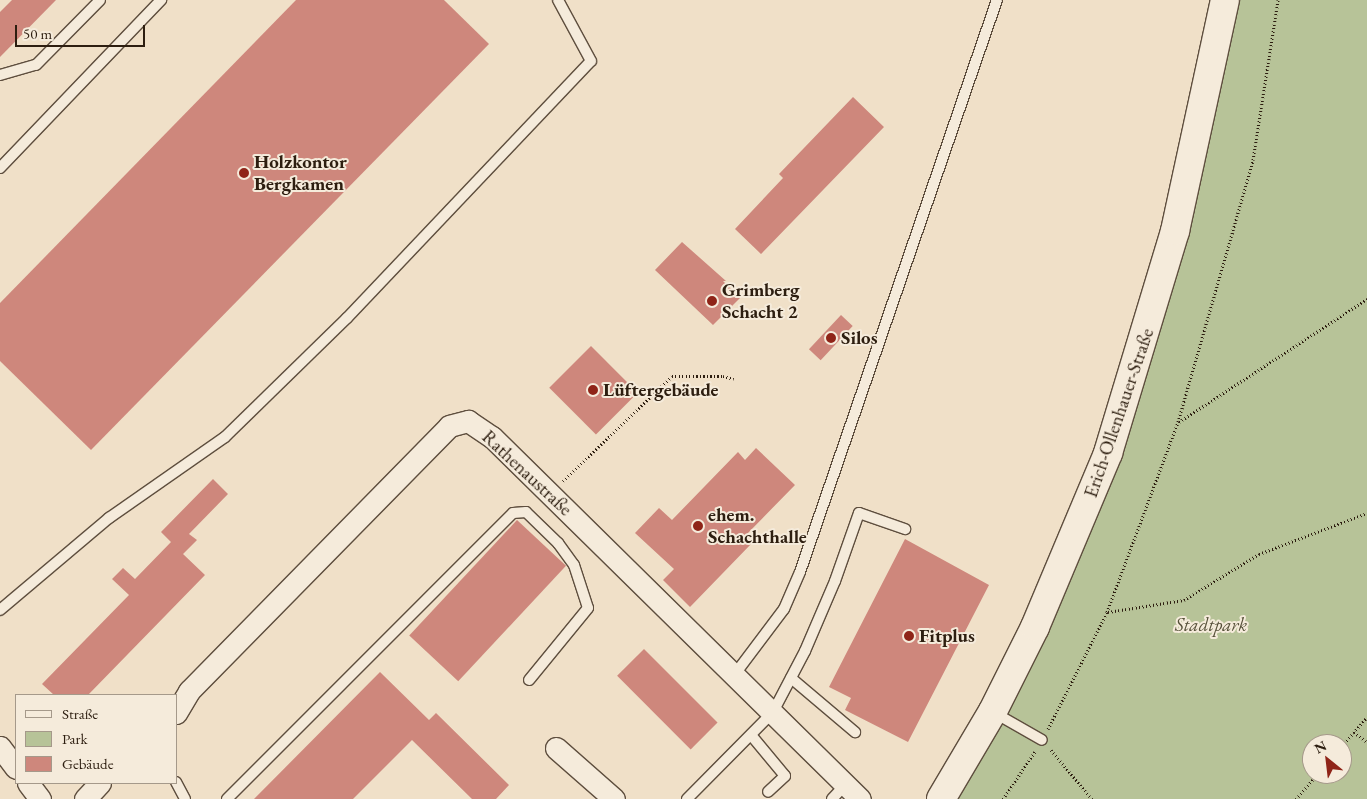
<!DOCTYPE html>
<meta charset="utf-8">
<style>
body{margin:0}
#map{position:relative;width:1367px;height:799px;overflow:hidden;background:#f0e0c8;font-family:"EB Garamond",serif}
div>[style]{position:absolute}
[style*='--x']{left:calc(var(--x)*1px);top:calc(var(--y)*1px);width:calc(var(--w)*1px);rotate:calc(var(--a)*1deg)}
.green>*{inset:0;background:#b7c398}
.building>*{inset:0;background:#ce877c;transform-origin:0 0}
.path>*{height:3px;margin-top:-1.5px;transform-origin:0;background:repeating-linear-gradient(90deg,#2d1e10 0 1px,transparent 0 3.5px)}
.roads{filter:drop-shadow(1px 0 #5e4e3e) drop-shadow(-1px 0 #5e4e3e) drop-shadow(0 1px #5e4e3e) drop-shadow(0 -1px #5e4e3e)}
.lane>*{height:10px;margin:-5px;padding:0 5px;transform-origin:5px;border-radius:5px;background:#f5ebdb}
.street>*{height:21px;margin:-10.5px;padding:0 10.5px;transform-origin:10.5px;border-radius:10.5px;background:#f5ebdb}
.secondary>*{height:28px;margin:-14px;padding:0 14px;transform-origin:14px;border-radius:14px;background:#f5ebdb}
.dots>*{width:14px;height:14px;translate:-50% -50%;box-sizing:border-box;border:2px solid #f5ebdb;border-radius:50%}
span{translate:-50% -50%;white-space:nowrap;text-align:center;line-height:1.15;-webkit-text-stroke:4px #f5ebdb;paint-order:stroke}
.poi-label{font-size:19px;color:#2d1e10;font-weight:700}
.left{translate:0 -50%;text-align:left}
.street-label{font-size:19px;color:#2d1e10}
.park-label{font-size:19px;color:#565039;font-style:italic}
.legend{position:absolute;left:15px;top:694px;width:162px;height:90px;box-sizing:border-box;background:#f5ebdb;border:1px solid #a5998a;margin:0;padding:6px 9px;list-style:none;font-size:15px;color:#2d1e10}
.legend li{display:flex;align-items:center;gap:10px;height:25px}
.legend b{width:25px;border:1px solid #a5998a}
.north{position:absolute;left:1302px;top:734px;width:50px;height:50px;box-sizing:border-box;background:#f5ebdb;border:1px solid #a5998a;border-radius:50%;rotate:331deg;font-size:14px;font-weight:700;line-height:20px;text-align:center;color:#2d1e10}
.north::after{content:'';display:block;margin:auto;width:18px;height:22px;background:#8f2418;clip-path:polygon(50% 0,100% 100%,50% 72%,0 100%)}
.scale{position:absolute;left:15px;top:25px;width:130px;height:22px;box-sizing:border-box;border:2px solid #2d1e10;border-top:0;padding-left:6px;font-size:15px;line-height:18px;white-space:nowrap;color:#2d1e10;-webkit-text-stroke:4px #f5ebdb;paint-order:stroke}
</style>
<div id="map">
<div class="green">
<div style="clip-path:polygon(evenodd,1228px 0,1367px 0,1367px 799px,944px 799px,1069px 557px,1228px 0,1312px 744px,1342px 744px,1342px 774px,1312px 774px,1312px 744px)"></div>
</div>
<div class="building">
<div style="clip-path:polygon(12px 0,56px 0,0 57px,0 12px)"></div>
<div style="clip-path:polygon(296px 0,444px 0,489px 44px,91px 450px,0 361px,0 303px)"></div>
<div style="clip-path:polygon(853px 97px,884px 127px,761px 254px,735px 229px,783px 178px,779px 174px)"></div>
<div style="clip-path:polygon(682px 242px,726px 281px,723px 281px,740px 298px,713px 325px,655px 270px)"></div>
<div style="left:841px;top:315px;width:16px;height:47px;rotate:43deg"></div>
<div style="left:591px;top:346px;width:66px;height:59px;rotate:45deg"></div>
<div style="clip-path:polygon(756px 448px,795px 485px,746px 535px,753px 542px,690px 607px,663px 580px,674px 569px,635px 533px,659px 508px,672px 520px,738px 452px,745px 460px)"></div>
<div style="clip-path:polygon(213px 479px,228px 494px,189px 534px,197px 540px,183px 554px,205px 575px,88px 695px,54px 695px,42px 684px,129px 595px,112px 579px,123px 568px,135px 579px,171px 542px,161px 532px)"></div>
<div style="left:517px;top:520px;width:67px;height:158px;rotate:43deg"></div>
<div style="clip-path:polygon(905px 539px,989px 585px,908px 742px,845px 710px,851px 698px,829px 687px)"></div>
<div style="left:644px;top:649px;width:104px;height:38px;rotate:45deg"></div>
<div style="clip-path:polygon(380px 672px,429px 720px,436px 713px,509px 785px,496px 799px,472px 799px,412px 740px,353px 799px,254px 799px)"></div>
</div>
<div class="path">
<div style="--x:1179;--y:422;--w:225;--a:-33.2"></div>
<div style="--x:563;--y:481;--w:151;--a:-43.9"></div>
<div style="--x:672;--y:376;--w:51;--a:0"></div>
<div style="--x:723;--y:376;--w:11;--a:15"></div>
<div style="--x:1108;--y:612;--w:77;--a:-9"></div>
<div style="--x:1184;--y:600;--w:88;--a:-31.5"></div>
<div style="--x:1259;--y:554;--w:116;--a:-20.8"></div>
<div style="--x:1048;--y:729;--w:131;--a:-63.2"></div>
<div style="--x:1107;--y:612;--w:203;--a:-69.5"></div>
<div style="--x:1178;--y:422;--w:273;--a:-74"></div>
<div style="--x:1253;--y:160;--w:162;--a:-81.1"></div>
<div style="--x:1354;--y:732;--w:16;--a:38"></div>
<div style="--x:1342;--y:746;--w:38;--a:-49"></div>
<div style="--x:1051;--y:750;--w:64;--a:50.1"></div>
<div style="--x:1003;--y:799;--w:59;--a:-56"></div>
<div style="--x:1296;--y:799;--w:33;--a:-49"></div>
</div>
<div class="roads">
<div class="lane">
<div style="--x:0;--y:75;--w:37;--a:-16"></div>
<div style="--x:36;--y:65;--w:91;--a:-45.4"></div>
<div style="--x:0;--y:168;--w:233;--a:-46.2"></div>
<div style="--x:0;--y:610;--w:143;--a:-40.2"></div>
<div style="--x:109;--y:518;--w:141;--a:-34.9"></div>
<div style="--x:225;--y:437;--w:170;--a:-44.3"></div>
<div style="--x:347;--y:318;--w:354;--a:-46.5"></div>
<div style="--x:591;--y:61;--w:69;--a:-118.4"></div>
<div style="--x:735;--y:674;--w:81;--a:-53"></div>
<div style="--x:784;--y:609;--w:40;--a:-66.6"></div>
<div style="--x:800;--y:572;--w:605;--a:-71"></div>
<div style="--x:791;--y:678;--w:84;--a:40.2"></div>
<div style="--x:993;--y:712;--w:56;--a:29.7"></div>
<div style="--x:751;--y:735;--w:53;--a:50.3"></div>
<div style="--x:785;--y:776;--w:23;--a:137"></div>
<div style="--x:176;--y:782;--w:19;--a:62"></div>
<div style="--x:227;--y:799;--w:404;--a:-45"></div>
<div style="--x:513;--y:513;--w:13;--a:-4"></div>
<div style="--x:526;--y:512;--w:45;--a:44.1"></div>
<div style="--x:558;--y:543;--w:27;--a:54"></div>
<div style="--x:574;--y:565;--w:45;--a:72"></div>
<div style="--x:588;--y:608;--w:93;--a:129.3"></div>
<div style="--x:687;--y:799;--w:122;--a:-45.3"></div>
<div style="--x:773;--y:712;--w:69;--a:-62.3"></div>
<div style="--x:805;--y:651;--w:76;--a:-66.8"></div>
<div style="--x:835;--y:581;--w:72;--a:-70.6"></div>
<div style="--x:859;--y:513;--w:49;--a:19.2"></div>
<div style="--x:832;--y:799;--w:19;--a:-47"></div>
</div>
<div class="street">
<div style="--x:176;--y:713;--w:26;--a:-59"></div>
<div style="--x:189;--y:691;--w:371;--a:-45.5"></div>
<div style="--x:449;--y:426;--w:20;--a:-15"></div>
<div style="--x:468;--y:421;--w:29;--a:34"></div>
<div style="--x:492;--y:437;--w:516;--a:44.53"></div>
<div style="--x:0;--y:747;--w:26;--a:53"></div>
<div style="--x:556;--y:748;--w:77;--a:41.3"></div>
<div style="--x:28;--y:783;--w:20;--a:53"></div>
<div style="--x:85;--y:799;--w:22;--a:-47"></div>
</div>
<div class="secondary">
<div style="--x:941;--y:799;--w:102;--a:-59.4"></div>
<div style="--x:993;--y:711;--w:94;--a:-63.4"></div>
<div style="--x:1035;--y:627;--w:189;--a:-67.2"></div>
<div style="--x:1108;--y:453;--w:232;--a:-73.2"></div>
<div style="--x:1175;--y:231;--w:236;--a:-77.8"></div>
</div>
</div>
<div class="dots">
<div style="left:244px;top:173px;background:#8f2418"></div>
<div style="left:712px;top:301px;background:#8f2418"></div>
<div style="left:831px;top:338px;background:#8f2418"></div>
<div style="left:593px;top:390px;background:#8f2418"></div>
<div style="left:698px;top:526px;background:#8f2418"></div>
<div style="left:909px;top:636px;background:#8f2418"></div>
</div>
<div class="poi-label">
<span class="left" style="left:254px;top:173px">Holzkontor<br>Bergkamen</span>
<span class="left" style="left:722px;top:301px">Grimberg<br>Schacht 2</span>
<span class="left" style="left:841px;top:338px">Silos</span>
<span class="left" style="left:603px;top:390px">Lüftergebäude</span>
<span class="left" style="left:708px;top:526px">ehem.<br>Schachthalle</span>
<span class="left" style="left:919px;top:636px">Fitplus</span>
</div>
<div class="street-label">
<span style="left:1119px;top:413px;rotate:-71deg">Erich-Ollenhauer-Straße</span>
<span style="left:527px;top:473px;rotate:43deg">Rathenaustraße</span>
</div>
<div class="park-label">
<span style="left:1211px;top:625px">Stadtpark</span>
</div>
<ul class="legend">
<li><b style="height:6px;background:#f5ebdb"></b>Straße</li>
<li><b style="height:14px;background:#b7c398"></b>Park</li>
<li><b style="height:14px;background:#ce877c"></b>Gebäude</li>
</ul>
<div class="north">N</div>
<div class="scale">50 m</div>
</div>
